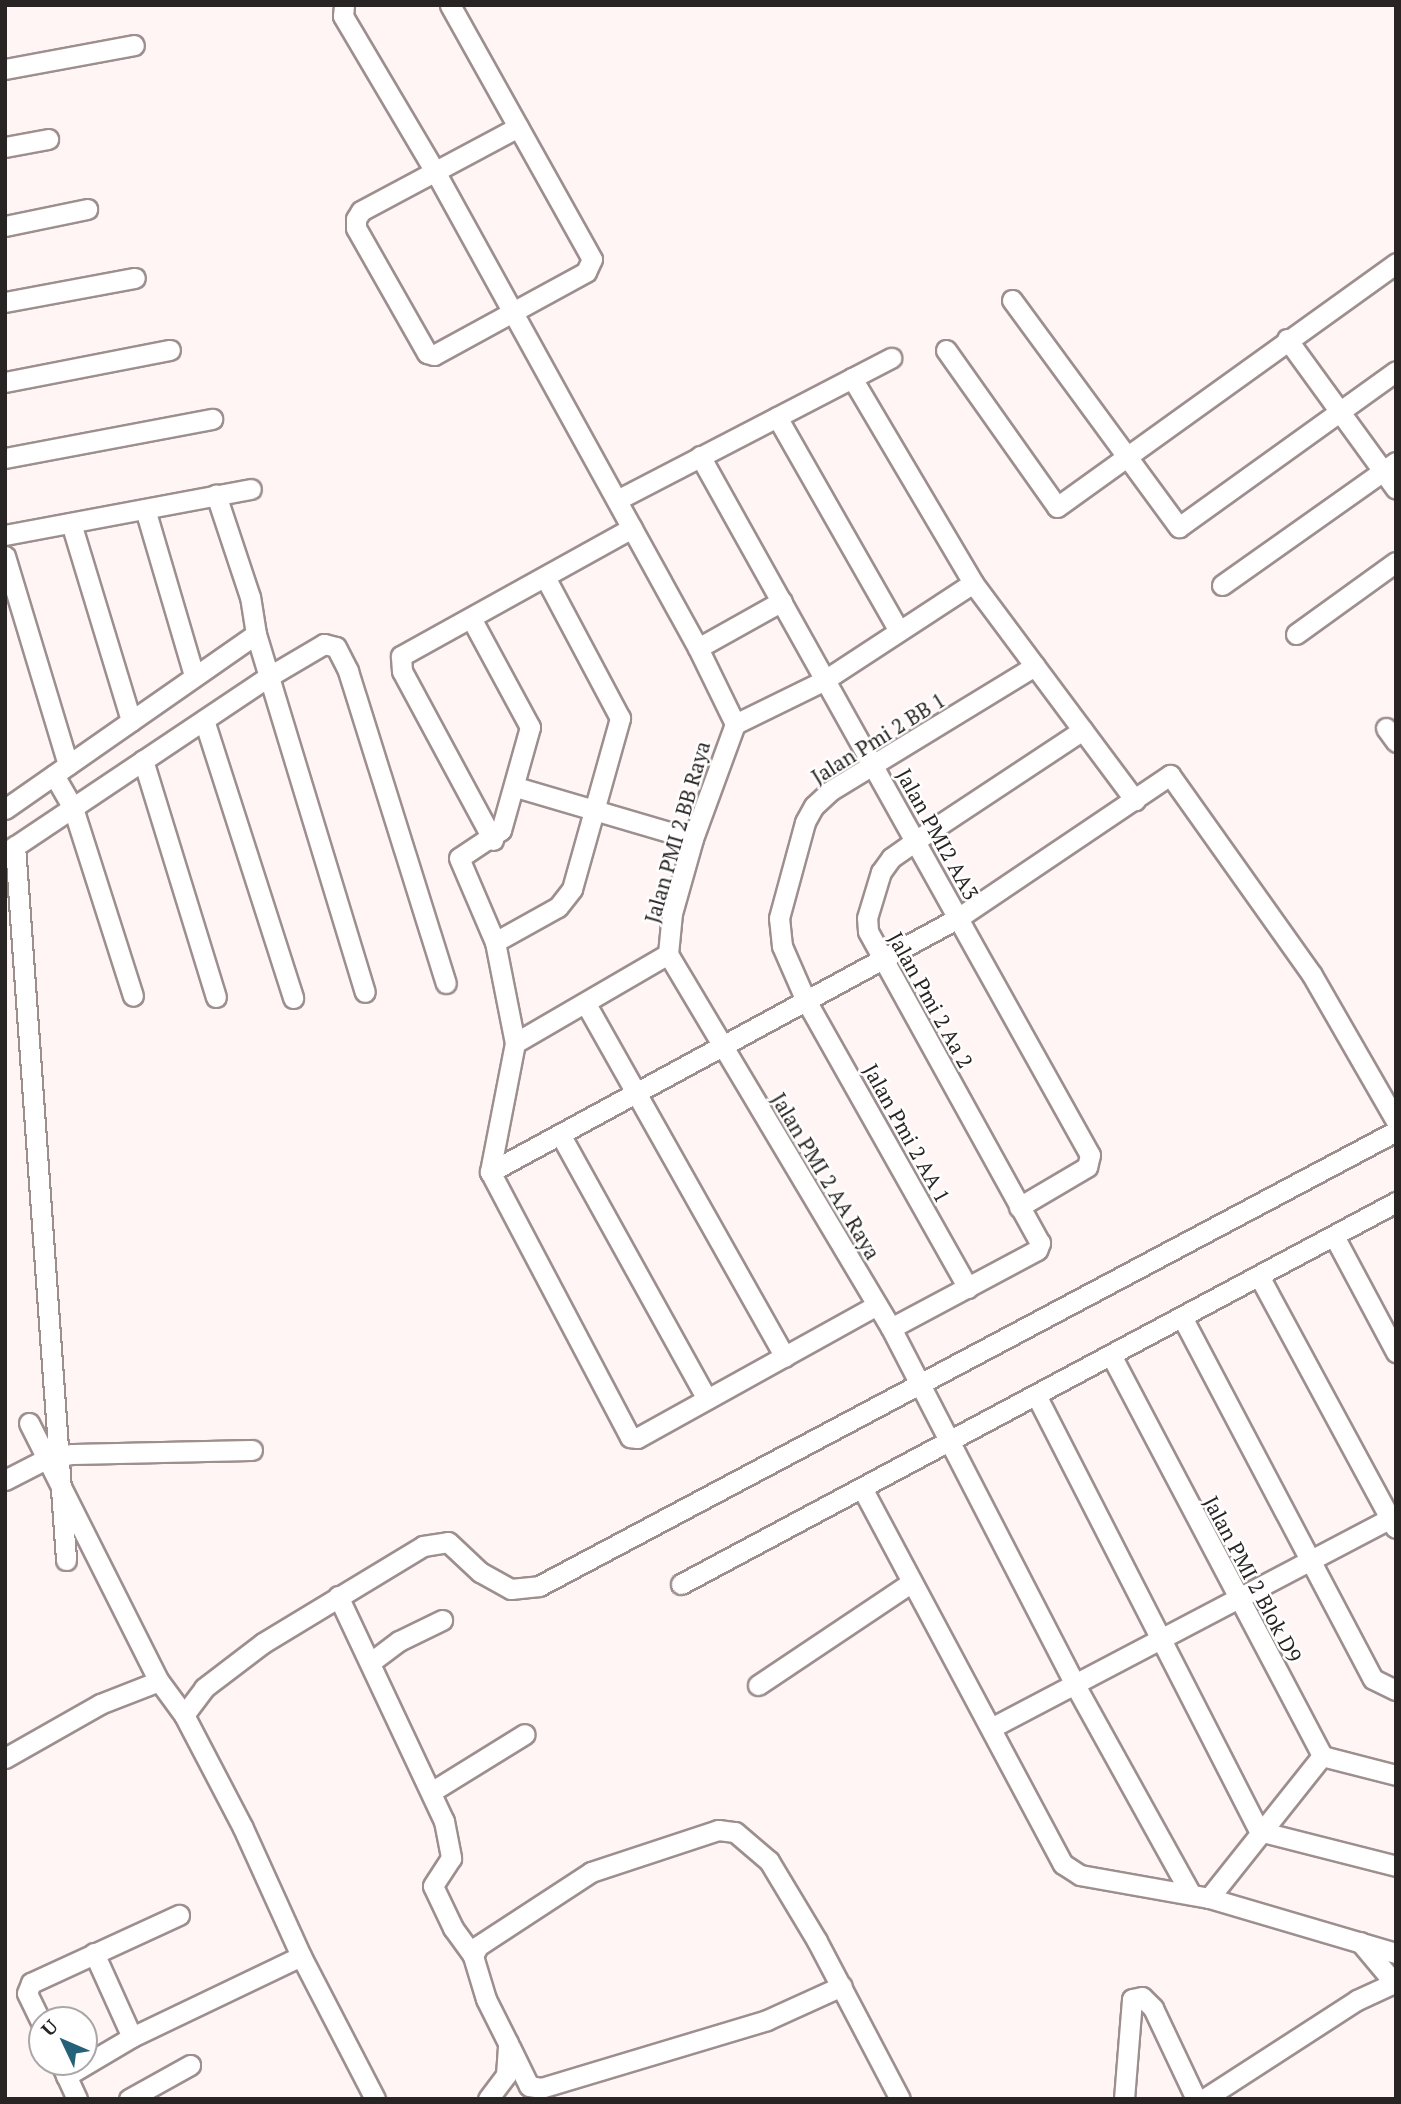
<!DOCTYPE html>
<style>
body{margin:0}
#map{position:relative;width:1401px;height:2104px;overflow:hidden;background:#fff5f5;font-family:"PT Serif",serif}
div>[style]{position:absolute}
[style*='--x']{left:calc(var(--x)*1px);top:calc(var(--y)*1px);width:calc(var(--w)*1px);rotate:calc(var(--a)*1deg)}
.roads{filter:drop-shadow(2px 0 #9e8f8f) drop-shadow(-2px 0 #9e8f8f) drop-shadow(0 2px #9e8f8f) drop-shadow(0 -2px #9e8f8f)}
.minor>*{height:19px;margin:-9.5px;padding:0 9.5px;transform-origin:9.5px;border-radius:9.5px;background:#fff}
span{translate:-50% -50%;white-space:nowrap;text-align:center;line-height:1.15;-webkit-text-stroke:5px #fff;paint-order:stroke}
.street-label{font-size:21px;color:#292424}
.frame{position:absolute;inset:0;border:7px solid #292424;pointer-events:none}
.north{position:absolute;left:28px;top:2006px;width:70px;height:70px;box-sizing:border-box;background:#fff;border:2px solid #a9a7a7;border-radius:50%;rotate:314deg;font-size:19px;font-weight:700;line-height:28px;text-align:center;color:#292424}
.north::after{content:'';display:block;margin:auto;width:24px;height:32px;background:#256279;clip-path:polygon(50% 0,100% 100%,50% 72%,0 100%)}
</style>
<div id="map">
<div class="roads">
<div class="minor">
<div style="--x:344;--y:5;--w:11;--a:95"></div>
<div style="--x:343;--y:16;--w:182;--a:59.4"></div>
<div style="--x:436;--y:173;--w:542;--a:61.12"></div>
<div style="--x:698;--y:648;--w:85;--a:64"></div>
<div style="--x:450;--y:5;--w:291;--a:60.8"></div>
<div style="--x:592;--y:259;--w:14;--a:115"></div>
<div style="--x:586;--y:272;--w:173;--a:151.4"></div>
<div style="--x:434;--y:355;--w:7;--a:-164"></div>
<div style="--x:427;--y:353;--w:144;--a:-119.6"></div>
<div style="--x:356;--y:228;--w:9;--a:-90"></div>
<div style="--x:356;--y:219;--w:9;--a:-58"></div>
<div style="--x:361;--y:211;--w:178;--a:-28.1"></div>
<div style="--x:5;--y:69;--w:131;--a:-10.5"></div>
<div style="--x:5;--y:147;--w:44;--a:-10.5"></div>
<div style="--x:5;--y:226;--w:84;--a:-11.7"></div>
<div style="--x:1012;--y:300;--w:282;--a:53.7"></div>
<div style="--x:1179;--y:527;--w:267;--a:-35.7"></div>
<div style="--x:5;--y:302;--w:132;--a:-10.5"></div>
<div style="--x:1287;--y:339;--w:185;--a:54"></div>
<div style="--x:946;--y:350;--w:192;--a:54.7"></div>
<div style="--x:1057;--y:507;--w:418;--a:-35.7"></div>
<div style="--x:852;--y:378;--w:238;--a:59.4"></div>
<div style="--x:973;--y:583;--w:271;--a:53.3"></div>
<div style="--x:5;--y:382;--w:168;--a:-11"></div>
<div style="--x:777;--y:417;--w:246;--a:60.3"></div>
<div style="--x:700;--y:456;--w:800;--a:60.84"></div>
<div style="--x:1090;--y:1155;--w:12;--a:104"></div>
<div style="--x:1087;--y:1167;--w:79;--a:149.5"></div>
<div style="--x:5;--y:458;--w:211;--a:-10.7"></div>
<div style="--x:617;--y:500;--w:309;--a:-27.4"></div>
<div style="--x:145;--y:509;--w:174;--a:73.6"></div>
<div style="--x:71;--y:523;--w:207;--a:73.1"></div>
<div style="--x:5;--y:535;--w:250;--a:-10.6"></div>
<div style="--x:5;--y:556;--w:218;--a:73.2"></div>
<div style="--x:973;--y:583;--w:177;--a:146.8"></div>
<div style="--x:825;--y:680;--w:100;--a:153.9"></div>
<div style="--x:735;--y:724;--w:122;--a:110.1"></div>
<div style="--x:693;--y:839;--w:77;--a:105.8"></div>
<div style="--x:672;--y:913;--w:41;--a:95.6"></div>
<div style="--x:668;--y:954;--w:435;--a:59.2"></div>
<div style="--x:891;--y:1328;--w:402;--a:62.7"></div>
<div style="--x:1075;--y:1685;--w:239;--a:61"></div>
<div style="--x:1222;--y:585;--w:213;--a:-35.3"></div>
<div style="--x:471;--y:618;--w:124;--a:61.6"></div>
<div style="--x:530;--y:727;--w:107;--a:105.7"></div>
<div style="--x:501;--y:830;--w:50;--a:146.3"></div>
<div style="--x:459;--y:858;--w:91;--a:66.8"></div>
<div style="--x:495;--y:942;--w:103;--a:78.8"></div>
<div style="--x:515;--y:1043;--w:131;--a:101"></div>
<div style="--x:256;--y:634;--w:374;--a:73.1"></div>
<div style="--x:1296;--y:634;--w:123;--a:-35.8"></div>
<div style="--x:698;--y:648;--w:96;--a:-29.2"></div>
<div style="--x:204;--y:720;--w:292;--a:72.2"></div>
<div style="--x:1386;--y:728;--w:17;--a:54"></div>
<div style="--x:143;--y:760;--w:248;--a:72.9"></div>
<div style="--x:54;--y:775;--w:38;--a:60"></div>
<div style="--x:73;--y:808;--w:197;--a:72.3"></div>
<div style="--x:516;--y:787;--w:184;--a:16.4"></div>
<div style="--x:5;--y:809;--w:306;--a:-34.9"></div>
<div style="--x:256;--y:634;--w:37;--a:-99"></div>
<div style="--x:250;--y:597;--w:108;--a:-108.4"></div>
<div style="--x:493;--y:840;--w:192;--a:-118.3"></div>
<div style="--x:402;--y:671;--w:15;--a:-94"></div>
<div style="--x:401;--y:656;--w:264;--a:-29"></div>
<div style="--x:15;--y:846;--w:716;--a:85.91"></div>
<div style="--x:5;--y:853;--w:316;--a:-33.8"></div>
<div style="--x:268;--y:677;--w:65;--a:-30.5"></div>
<div style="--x:324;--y:644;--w:12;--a:14"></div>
<div style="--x:336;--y:647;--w:27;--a:63"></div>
<div style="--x:348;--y:671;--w:327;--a:72.6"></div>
<div style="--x:495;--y:942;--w:72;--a:-29.1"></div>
<div style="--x:558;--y:907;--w:23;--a:-52"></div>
<div style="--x:572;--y:889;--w:178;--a:-74.3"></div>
<div style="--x:620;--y:718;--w:160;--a:-118"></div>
<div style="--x:586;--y:1004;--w:405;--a:60.6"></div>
<div style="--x:515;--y:1043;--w:177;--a:-30.2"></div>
<div style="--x:560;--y:1134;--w:303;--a:61"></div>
<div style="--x:1334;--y:1236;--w:132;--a:61.9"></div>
<div style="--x:1259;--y:1276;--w:286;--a:61.6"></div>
<div style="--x:968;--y:1288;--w:330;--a:-119.4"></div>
<div style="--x:806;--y:1001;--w:60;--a:-113.6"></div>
<div style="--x:782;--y:946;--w:28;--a:-96"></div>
<div style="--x:779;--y:918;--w:99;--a:-74.8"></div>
<div style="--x:805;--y:822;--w:18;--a:-61"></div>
<div style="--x:814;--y:806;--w:22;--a:-43"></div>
<div style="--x:830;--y:791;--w:240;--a:-31.4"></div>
<div style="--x:877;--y:1305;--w:274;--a:151"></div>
<div style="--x:637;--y:1438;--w:7;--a:-172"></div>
<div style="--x:630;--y:1437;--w:300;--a:-117.8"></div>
<div style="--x:490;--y:1172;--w:532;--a:-28.49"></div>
<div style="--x:958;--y:918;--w:256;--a:-34"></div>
<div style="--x:1170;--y:775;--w:245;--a:54.6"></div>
<div style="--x:1312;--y:975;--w:168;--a:60.1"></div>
<div style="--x:1182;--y:1317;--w:409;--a:62.2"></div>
<div style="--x:1373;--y:1679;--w:25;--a:26"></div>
<div style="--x:891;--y:1328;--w:166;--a:-28.1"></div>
<div style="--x:1037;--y:1250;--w:8;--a:-67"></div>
<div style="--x:1040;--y:1243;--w:356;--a:-118.9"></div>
<div style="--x:868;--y:931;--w:13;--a:-94"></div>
<div style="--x:867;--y:918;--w:48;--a:-73.1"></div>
<div style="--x:881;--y:872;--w:17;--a:-54"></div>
<div style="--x:891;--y:858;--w:29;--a:-35"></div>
<div style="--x:915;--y:841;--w:201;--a:-33.5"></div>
<div style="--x:1111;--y:1355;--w:453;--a:62.2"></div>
<div style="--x:1322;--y:1756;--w:76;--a:14.4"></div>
<div style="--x:1036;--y:1395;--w:490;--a:62.9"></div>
<div style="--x:1259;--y:1831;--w:141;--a:14.3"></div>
<div style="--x:29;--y:1423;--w:289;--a:63.3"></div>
<div style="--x:5;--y:1480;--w:46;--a:-27.1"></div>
<div style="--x:46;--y:1459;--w:26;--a:-11"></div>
<div style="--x:72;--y:1454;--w:180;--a:-1.3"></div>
<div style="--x:862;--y:1488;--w:426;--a:61.9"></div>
<div style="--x:1063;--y:1864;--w:20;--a:33"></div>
<div style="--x:1080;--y:1875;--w:131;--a:10.1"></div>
<div style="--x:1209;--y:1898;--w:195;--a:16.4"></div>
<div style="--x:681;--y:1584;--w:811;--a:-28.11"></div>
<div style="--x:338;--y:1596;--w:249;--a:64.8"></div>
<div style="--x:444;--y:1821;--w:38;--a:79"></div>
<div style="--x:451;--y:1858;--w:33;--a:123"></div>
<div style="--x:433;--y:1886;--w:47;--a:64.5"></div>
<div style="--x:453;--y:1928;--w:34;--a:54"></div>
<div style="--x:371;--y:1662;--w:35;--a:-37"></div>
<div style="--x:399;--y:1641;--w:48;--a:-26"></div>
<div style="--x:758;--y:1685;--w:185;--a:-33.8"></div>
<div style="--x:184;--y:1715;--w:34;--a:-53"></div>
<div style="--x:204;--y:1688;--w:74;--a:-37.3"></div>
<div style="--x:263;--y:1643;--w:187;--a:-31.2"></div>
<div style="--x:423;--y:1546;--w:25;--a:-9"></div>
<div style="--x:448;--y:1542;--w:44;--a:43.2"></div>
<div style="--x:480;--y:1572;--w:35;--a:29"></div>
<div style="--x:511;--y:1589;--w:28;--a:-6"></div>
<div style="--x:539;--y:1586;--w:970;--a:-27.96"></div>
<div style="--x:991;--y:1728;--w:458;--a:-27.7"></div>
<div style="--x:5;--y:1758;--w:109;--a:-29.6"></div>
<div style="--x:100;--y:1704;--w:63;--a:-21.3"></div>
<div style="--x:159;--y:1681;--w:42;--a:53.7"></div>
<div style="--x:184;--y:1715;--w:127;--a:62.4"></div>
<div style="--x:243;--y:1828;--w:141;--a:65.6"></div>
<div style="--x:301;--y:1956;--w:161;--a:62.6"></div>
<div style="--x:431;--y:1792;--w:110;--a:-31.7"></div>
<div style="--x:1209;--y:1898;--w:181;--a:-51.5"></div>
<div style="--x:1360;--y:1942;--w:56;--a:50.1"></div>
<div style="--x:94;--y:1953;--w:92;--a:65.7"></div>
<div style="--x:42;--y:2024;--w:34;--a:-116"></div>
<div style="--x:27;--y:1993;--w:11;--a:-68"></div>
<div style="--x:31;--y:1983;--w:163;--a:-24.7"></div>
<div style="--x:510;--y:2047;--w:43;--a:64"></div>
<div style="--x:529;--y:2086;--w:12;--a:9"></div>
<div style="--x:541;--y:2088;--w:236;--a:-16.7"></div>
<div style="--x:767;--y:2020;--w:82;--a:-24.4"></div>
<div style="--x:60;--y:2062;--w:41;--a:65.3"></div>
<div style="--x:66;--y:2076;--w:77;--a:-30.6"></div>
<div style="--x:132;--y:2037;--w:187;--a:-25.6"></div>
<div style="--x:129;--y:2099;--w:70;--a:-29.1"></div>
<div style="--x:488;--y:2099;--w:30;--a:-53"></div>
<div style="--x:506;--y:2075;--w:32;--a:-86"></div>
<div style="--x:508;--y:2043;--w:49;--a:-116.6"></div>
<div style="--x:486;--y:1999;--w:45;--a:-106.8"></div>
<div style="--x:473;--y:1956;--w:11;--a:-63"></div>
<div style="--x:478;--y:1946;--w:135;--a:-33.2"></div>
<div style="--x:591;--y:1872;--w:134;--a:-18.3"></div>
<div style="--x:718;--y:1830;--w:17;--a:7"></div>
<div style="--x:735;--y:1832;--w:45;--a:40.5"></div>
<div style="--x:769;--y:1861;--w:93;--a:59"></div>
<div style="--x:817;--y:1941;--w:178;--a:62.3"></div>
<div style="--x:1124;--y:2099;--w:100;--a:-85.4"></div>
<div style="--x:1132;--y:1999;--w:10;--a:-11"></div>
<div style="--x:1142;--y:1997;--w:16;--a:45"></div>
<div style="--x:1153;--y:2008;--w:101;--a:64.7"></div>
<div style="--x:1204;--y:2099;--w:182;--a:-32.9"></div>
<div style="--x:1357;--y:2000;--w:41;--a:-24.7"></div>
</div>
</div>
<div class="street-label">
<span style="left:878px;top:738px;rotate:-32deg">Jalan Pmi 2 BB 1</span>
<span style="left:677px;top:832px;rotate:-74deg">Jalan PMI 2 BB Raya</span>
<span style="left:938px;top:834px;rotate:61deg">Jalan PMI2 AA3</span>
<span style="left:931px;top:1000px;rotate:61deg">Jalan Pmi 2 Aa 2</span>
<span style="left:907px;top:1133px;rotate:61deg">Jalan Pmi 2 AA 1</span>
<span style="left:826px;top:1176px;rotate:59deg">Jalan PMI 2 AA Raya</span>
<span style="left:1253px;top:1579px;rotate:62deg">Jalan PMI 2 Blok D9</span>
</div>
<div class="frame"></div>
<div class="north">U</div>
</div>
